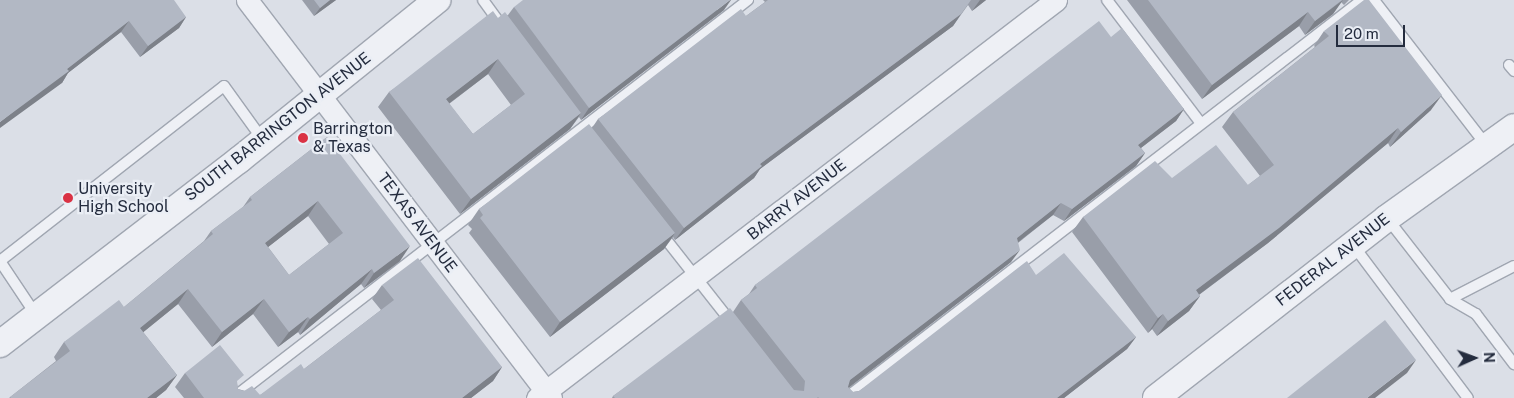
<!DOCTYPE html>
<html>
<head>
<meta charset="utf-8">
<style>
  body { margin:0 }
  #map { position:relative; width:1514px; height:398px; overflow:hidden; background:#dbdfe7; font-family:"Public Sans",sans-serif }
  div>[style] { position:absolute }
  .roads { filter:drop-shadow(1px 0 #a0a6b1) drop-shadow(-1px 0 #a0a6b1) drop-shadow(0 1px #a0a6b1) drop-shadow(0 -1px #a0a6b1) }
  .service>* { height:10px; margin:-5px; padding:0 5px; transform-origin:5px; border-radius:5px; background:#eef0f5 }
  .minor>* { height:21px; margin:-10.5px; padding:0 10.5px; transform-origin:10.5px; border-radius:10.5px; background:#eef0f5 }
  .tertiary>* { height:26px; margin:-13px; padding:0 13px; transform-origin:13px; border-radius:13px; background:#eef0f5 }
  .wall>* { inset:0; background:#999ea9 }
  .shaded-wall>* { inset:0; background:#7d8189 }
  .building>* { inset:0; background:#b2b8c4 }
  .dots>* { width:14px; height:14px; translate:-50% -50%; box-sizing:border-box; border:2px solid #eaeef5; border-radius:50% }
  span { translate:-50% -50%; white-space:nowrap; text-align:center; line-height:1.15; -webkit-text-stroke:4.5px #eaeef5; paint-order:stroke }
  .street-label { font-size:16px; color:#242c3e }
  .poi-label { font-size:16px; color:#242c3e }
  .left { translate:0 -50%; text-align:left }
  .north { position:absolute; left:1449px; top:333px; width:50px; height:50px; -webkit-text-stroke:4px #eaeef5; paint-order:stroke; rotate:88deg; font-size:14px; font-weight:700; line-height:20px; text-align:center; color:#242c3e }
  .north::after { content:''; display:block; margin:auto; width:18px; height:22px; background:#242c3e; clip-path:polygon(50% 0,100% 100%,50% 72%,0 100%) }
  .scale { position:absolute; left:1336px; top:25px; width:69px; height:22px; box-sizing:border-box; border:2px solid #242c3e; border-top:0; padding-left:6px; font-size:15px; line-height:18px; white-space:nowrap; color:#242c3e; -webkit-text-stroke:4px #eaeef5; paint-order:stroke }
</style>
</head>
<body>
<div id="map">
  <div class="roads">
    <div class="service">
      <i style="left:483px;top:0;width:29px;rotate:54deg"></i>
      <i style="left:1107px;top:0;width:153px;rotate:52.7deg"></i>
      <i style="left:1374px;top:0;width:185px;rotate:52.3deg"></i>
      <i style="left:1509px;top:65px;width:8px;rotate:50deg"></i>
      <i style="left:1387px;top:218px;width:103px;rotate:52.1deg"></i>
      <i style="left:1450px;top:299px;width:30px;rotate:30deg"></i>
      <i style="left:1476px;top:314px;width:63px;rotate:52.8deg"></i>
      <i style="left:661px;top:233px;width:113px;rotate:51.8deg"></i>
      <i style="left:1353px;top:245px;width:191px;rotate:53.1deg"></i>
      <i style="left:1450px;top:299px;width:72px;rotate:-27.3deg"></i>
      <i style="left:36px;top:315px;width:65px;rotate:-123.7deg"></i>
      <i style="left:0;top:261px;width:284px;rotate:-38deg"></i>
      <i style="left:224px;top:86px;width:67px;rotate:54.2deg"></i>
      <i style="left:233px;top:398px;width:651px;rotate:-37.7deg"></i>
      <i style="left:846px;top:398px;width:652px;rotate:-37.64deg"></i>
    </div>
    <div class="minor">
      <i style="left:247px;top:0;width:501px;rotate:52.63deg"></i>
      <i style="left:537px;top:398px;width:654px;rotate:-37.48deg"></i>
    </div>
    <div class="tertiary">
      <i style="left:0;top:344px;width:302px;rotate:-37.6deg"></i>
      <i style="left:239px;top:160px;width:255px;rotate:-38.9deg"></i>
      <i style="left:1156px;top:398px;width:293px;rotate:-37.9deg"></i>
      <i style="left:1387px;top:218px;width:156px;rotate:-35.6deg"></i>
    </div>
  </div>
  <div class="wall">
    <i style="clip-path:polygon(0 0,186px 17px,179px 28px,140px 57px,121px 32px,68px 73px,62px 83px)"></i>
    <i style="clip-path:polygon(302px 0,336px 0,314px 16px)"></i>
    <i style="clip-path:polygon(763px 0,986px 0,972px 11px,968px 5px,953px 26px,760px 169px,754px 178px,675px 240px,673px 237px,664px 249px,550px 337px,469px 233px,472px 229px,468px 225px,479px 209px,592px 128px,598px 119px,746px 16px,765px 2px)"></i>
    <i style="clip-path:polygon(1127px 0,1349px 0,1344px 5px,1341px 2px,1333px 14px,1305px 35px,1299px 26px,1202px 99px)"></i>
    <i style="clip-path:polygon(evenodd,514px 7px,724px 10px,581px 120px,579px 117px,570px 129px,460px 214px,378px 107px,389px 92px,498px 18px,508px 15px,514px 7px,488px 74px,511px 105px,473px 134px,449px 104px,488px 74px)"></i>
    <i style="clip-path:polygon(1324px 31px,1431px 110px,1390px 147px,1388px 143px,1268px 243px,1199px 295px,1200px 296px,1189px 311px,1157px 336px,1152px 329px,1148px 333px,1072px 232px,1083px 217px,1172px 178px,1248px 185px,1260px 176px,1222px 127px,1233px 112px,1315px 47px,1314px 46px)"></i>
    <i style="clip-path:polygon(1111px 37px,1184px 109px,1176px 121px,1141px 148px,1145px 153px,1136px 166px,1064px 221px,1053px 215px,1018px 243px,1011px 262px,848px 387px,853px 392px,859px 391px,1036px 275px,1136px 337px,1127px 349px,1064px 398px,612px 398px,613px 396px,733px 312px,741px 300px,749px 294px,755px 285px)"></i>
    <i style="clip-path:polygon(evenodd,327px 137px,400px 261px,364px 288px,361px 284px,300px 335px,298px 332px,278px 347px,253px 314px,212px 347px,178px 304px,143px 332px,177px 375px,166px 390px,156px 398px,9px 398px,56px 361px,54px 357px,64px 342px,124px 307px,204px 241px,211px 231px,243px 207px,250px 197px,327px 137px,308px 216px,329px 244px,289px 275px,268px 247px,308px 216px)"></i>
    <i style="clip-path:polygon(382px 285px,502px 367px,493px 381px,471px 398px,184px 398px,175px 387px,185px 373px,237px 384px,238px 389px,260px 395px,304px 369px,381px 310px,372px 299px)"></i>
  </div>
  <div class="shaded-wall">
    <i style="clip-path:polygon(330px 0,336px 0,314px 16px,320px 8px)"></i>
    <i style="clip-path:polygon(730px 0,731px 0,724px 10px,581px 120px,589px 108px)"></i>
    <i style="clip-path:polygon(980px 0,986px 0,972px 11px)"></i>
    <i style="clip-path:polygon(1343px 0,1333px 14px,1305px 35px,1315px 21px)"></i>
    <i style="clip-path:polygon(1308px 12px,1299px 26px,1202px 99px,1212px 85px)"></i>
    <i style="clip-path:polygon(961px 14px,953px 26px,760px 169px,754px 178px,675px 240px,684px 228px,760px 164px)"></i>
    <i style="clip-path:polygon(186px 17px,179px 28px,140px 57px,148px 46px)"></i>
    <i style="clip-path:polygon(129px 21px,121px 32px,68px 73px,62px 83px,0 128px,0 122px,67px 69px)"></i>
    <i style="clip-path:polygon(498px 59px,488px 74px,435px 114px,446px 99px)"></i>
    <i style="clip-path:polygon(1442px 95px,1431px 110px,1390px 147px,1401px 132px)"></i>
    <i style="clip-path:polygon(1184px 109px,1176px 121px,1129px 157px,1138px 145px)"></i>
    <i style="clip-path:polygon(581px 113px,570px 129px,460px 214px,471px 199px)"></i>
    <i style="clip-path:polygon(1398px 128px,1388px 143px,1268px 243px,1185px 305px,1196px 290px)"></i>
    <i style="clip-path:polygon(1145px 153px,1136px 166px,1064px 221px,1072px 209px)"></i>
    <i style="clip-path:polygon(318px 201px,308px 216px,254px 258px,265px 243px)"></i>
    <i style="clip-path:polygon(1061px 203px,1053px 215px,1008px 250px,1017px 238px)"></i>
    <i style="clip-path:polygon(675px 233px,664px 249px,550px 337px,560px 322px)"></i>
    <i style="clip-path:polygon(410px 246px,400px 261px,364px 288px,374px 273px)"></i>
    <i style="clip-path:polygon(1020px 250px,1011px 262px,842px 393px,850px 380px)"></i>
    <i style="clip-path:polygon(372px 269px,361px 284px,300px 335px,310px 319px)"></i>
    <i style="clip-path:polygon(188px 289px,178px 304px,130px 343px,140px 328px)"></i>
    <i style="clip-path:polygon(1200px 296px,1189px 311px,1157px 336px,1168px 321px)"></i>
    <i style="clip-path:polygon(264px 299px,253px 314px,212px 347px,222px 332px)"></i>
    <i style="clip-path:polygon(1163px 314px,1152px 329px,1148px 333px,1158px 318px)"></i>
    <i style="clip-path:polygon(308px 317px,298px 332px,278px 347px,289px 332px)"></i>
    <i style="clip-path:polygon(1136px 337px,1127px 349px,1064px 398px,1057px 398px)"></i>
    <i style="clip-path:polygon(1416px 360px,1407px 373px,1375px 398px,1367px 398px)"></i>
    <i style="clip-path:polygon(502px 367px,493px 381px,471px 398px,462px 398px)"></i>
    <i style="clip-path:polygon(177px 375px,166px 390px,156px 398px,147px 398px)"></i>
  </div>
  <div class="building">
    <i style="clip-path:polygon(0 0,174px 0,186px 17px,148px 46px,129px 21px,67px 69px,69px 71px,0 122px)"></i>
    <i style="clip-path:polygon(314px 0,330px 0,320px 8px)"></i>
    <i style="clip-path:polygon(523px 0,730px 0,589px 108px,514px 7px)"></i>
    <i style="clip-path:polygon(768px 0,971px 0,961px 14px,760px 164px,762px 166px,684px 228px,598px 119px,741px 9px,746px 16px)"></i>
    <i style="clip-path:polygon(1148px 0,1342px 0,1315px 21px,1308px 12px,1212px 85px)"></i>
    <i style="clip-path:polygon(1364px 0,1369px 0,1442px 95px,1401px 132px,1398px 128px,1279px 228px,1196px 290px,1200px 296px,1168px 321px,1163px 314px,1158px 318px,1083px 217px,1155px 161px,1172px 178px,1216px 145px,1248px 185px,1274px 165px,1233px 112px,1329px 36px,1324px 31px)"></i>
    <i style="clip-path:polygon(evenodd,493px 11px,498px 18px,505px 12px,581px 113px,471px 199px,389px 92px,493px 11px,498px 59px,525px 94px,473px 134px,446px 99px,498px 59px)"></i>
    <i style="clip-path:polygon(1099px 21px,1111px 37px,1122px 28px,1184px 109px,1138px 145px,1145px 153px,1072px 209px,1061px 203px,1017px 238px,1020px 250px,850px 380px,848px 387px,853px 392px,859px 391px,1027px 261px,1036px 275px,1064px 253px,1136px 337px,1057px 398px,819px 398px,818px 397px,817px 398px,615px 398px,613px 396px,730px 308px,794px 390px,804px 391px,805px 381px,741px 300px,757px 288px,755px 285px)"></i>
    <i style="clip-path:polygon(589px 124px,675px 233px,560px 322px,480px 218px,483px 215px,479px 209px)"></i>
    <i style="clip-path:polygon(evenodd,327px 137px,410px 246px,374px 273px,372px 269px,310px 319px,308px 317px,289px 332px,264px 299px,222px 332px,188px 289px,140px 328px,177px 375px,147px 398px,11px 398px,10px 397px,70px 351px,64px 342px,119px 300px,124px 307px,213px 234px,211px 231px,252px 200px,250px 197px,327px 137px,318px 201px,343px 233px,289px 275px,265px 243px,318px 201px)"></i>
    <i style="clip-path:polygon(418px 258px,502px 367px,462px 398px,204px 398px,185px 373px,220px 345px,244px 375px,237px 381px,238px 389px,244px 391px,252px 386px,260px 395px,301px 364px,304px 369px,394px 300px,382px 285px)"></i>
    <i style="clip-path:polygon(1385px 320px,1416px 360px,1367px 398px,1287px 398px)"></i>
  </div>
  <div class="dots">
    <i style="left:303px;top:138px;background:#da3244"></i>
    <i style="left:68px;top:198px;background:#da3244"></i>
  </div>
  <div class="street-label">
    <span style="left:278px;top:127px;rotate:-38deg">SOUTH BARRINGTON AVENUE</span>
    <span style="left:797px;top:200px;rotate:-38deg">BARRY AVENUE</span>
    <span style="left:417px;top:223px;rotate:53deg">TEXAS AVENUE</span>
    <span style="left:1333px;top:260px;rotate:-38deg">FEDERAL AVENUE</span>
  </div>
  <div class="poi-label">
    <span class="left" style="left:313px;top:138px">Barrington<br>&amp; Texas</span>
    <span class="left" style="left:78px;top:198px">University<br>High School</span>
  </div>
  <div class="north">N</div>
  <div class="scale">20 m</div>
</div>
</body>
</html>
